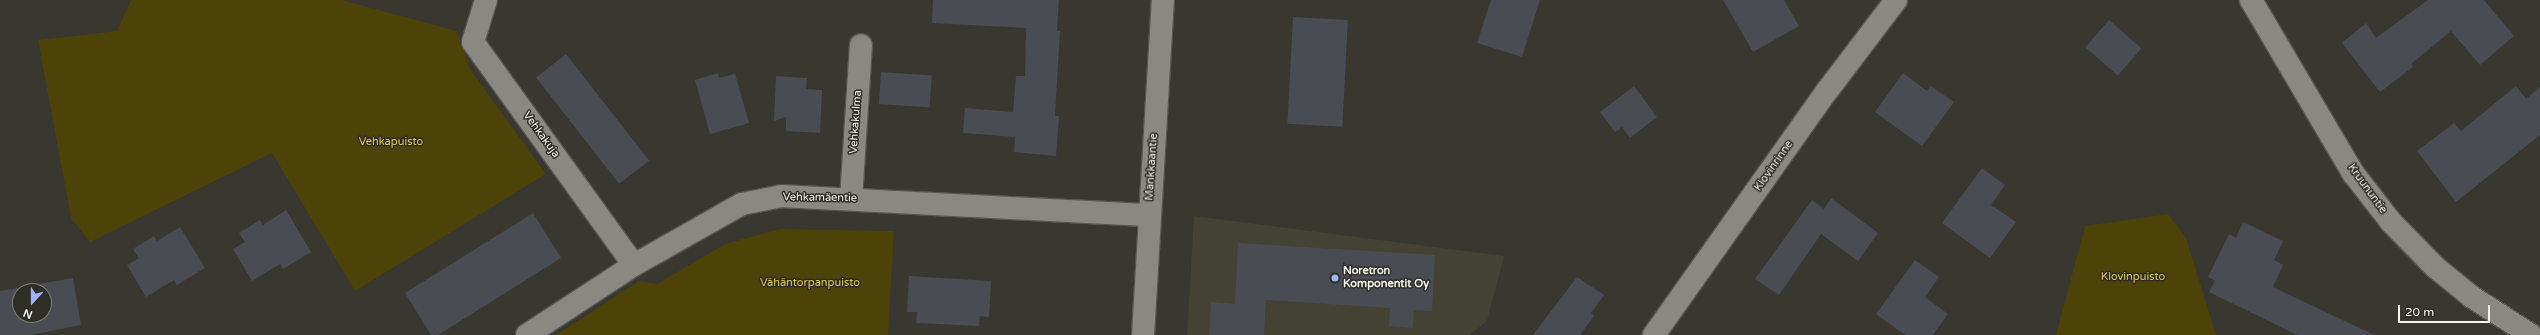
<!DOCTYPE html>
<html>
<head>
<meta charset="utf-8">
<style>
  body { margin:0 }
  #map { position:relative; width:2540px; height:335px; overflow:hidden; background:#383730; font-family:"Varela Round",sans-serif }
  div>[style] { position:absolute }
  .built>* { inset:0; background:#434235 }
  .green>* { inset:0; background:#4b4308 }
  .building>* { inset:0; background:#4a4c53; transform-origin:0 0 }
  .roads { filter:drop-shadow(1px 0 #575650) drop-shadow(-1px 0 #575650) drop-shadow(0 1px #575650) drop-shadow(0 -1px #575650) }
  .minor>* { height:22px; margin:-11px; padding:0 11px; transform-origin:11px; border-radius:11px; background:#8a8981 }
  .tertiary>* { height:22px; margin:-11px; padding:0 11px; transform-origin:11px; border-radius:11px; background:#8a8981 }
  .secondary>* { height:22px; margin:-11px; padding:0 11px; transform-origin:11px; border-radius:11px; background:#8a8981 }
  .dots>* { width:11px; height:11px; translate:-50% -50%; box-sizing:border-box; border:2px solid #2e2d26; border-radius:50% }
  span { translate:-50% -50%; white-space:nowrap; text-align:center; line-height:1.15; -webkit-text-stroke:3px #2e2d26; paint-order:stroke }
  .street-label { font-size:11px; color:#f5f5f1 }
  .park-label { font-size:11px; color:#dcca4d }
  .poi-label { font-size:11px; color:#f5f5f1; font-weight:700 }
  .left { translate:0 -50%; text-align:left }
  .north { position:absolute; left:12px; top:283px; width:40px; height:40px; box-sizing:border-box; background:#2e2d26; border:1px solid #7e7d77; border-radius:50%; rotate:201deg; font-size:11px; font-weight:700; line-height:16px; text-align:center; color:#f5f5f1 }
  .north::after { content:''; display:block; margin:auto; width:14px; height:18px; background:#a0b3fd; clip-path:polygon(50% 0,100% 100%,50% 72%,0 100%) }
  .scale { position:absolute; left:2398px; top:305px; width:92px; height:18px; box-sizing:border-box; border:2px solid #f5f5f1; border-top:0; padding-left:5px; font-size:12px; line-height:14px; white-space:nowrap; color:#f5f5f1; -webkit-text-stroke:3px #2e2d26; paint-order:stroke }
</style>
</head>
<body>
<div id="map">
  <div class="built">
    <i style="clip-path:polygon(1194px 216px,1504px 256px,1487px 321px,1470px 335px,1187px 335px)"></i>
  </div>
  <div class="green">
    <i style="clip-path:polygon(131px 0,342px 0,457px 31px,470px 69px,546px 174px,355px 291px,272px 153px,90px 242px,71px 218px,38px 40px,117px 31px)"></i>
    <i style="clip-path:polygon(2168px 214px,2186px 238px,2216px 335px,2056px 335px,2085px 226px)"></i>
    <i style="clip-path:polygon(780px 229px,894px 231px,888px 335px,556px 335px,639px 281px,657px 284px,725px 244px)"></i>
  </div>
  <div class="building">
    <i style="clip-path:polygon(933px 0,1059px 0,1057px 31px,1060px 31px,1055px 116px,1059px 116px,1056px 156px,1014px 152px,1015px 137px,963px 133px,965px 108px,1013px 112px,1016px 76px,1025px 76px,1026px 28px,932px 23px)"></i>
    <i style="clip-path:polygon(1491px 0,1540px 0,1522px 57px,1477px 43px)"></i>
    <i style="clip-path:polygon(1723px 0,1784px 0,1799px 26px,1753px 52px)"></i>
    <i style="clip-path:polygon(2428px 0,2484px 0,2514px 36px,2480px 65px,2451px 31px,2411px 64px,2413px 67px,2380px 92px,2342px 43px,2366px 23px,2376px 38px)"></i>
    <i style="left:1293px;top:17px;width:55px;height:107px;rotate:3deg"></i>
    <i style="left:2109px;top:20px;width:43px;height:36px;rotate:41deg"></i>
    <i style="left:566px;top:54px;width:135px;height:38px;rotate:52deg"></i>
    <i style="left:881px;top:72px;width:51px;height:32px;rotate:4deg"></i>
    <i style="clip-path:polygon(718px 73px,719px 78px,735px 74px,749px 123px,710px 134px,695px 80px)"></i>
    <i style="clip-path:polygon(1903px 73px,1927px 91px,1931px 86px,1954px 102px,1922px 146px,1875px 112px)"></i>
    <i style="clip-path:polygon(776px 76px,807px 78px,806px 89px,822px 90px,820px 133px,786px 131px,786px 117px,774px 121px)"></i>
    <i style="clip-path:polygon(1634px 86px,1657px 117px,1630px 138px,1622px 127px,1615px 132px,1600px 112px)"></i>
    <i style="clip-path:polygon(2516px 86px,2526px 99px,2540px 87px,2540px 135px,2456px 202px,2417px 151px,2454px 123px,2461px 131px)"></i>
    <i style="clip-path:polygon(1982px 168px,2005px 185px,1991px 205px,2016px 222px,1990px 258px,1942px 223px)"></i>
    <i style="clip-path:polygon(1831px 198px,1878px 233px,1858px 261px,1821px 234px,1779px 295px,1755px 279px,1812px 200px,1824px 209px)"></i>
    <i style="clip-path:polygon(286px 210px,311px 252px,283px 269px,280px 264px,252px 281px,233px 249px,245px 242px,239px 233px,260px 220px,263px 225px)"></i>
    <i style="clip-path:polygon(533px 213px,561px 258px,438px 335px,431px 335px,405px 293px)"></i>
    <i style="clip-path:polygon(2243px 222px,2283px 241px,2274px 260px,2283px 265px,2273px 287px,2374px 335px,2297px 335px,2209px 292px,2215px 281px,2208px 277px,2229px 234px,2236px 238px)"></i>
    <i style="clip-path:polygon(180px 227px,205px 268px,177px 285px,174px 280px,146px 297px,127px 265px,139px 258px,133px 249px,154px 236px,157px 241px)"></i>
    <i style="clip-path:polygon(1238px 243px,1435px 255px,1432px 311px,1414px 310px,1413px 328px,1389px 326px,1390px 308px,1266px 300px,1264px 335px,1209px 335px,1211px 302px,1235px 304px)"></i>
    <i style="clip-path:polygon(1915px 260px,1939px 277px,1925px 297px,1948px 314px,1933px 335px,1905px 335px,1876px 314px)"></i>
    <i style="clip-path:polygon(909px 276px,991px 281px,989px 317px,980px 316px,979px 326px,916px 323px,917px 312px,907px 312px)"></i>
    <i style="clip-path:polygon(1577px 277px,1604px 295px,1591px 313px,1594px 316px,1580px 335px,1533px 335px)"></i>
    <i style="clip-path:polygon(evenodd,73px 278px,81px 325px,31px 335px,0 335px,0 291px,73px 278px,20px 291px,44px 291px,44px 315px,20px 315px,20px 291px)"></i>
  </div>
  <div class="roads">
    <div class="minor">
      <i style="left:486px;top:0;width:44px;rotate:107.2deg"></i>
      <i style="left:473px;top:42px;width:275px;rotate:54.2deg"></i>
      <i style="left:851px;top:199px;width:154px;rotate:-86.3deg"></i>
      <i style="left:527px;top:335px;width:128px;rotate:-33.2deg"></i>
      <i style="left:634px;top:265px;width:124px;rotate:-29.5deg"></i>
      <i style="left:742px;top:204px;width:41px;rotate:-11.3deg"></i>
      <i style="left:782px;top:196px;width:367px;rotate:3deg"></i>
      <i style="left:1654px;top:335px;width:299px;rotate:-54.7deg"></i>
      <i style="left:1827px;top:91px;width:114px;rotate:-52.8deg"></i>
    </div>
    <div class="tertiary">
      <i style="left:2251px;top:0;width:201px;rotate:59.5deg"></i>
      <i style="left:2353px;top:173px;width:62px;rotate:52.2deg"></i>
      <i style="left:2391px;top:222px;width:63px;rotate:45.6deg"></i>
      <i style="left:2435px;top:267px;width:48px;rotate:39deg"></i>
      <i style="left:2472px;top:297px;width:70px;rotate:32.8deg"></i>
    </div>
    <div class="secondary">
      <i style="left:1143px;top:335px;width:336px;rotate:-86.6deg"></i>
    </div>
  </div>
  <div class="dots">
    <i style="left:1335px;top:278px;background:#a0b3fd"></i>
  </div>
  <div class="street-label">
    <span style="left:856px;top:122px;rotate:-86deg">Vehkakulma</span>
    <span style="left:541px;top:135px;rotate:54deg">Vehkakuja</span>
    <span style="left:1774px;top:166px;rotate:-55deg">Klovinrinne</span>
    <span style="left:1152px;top:167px;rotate:-86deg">Mankkaantie</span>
    <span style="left:2367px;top:189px;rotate:54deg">Kruununtie</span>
    <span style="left:820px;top:198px;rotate:1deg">Vehkamäentie</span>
  </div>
  <div class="park-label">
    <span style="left:391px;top:142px">Vehkapuisto</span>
    <span style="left:2133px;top:277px">Klovinpuisto</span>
    <span style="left:810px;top:283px">Vähäntorpanpuisto</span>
  </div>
  <div class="poi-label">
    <span class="left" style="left:1343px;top:278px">Noretron<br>Komponentit Oy</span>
  </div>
  <div class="north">N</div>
  <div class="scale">20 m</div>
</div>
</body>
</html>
